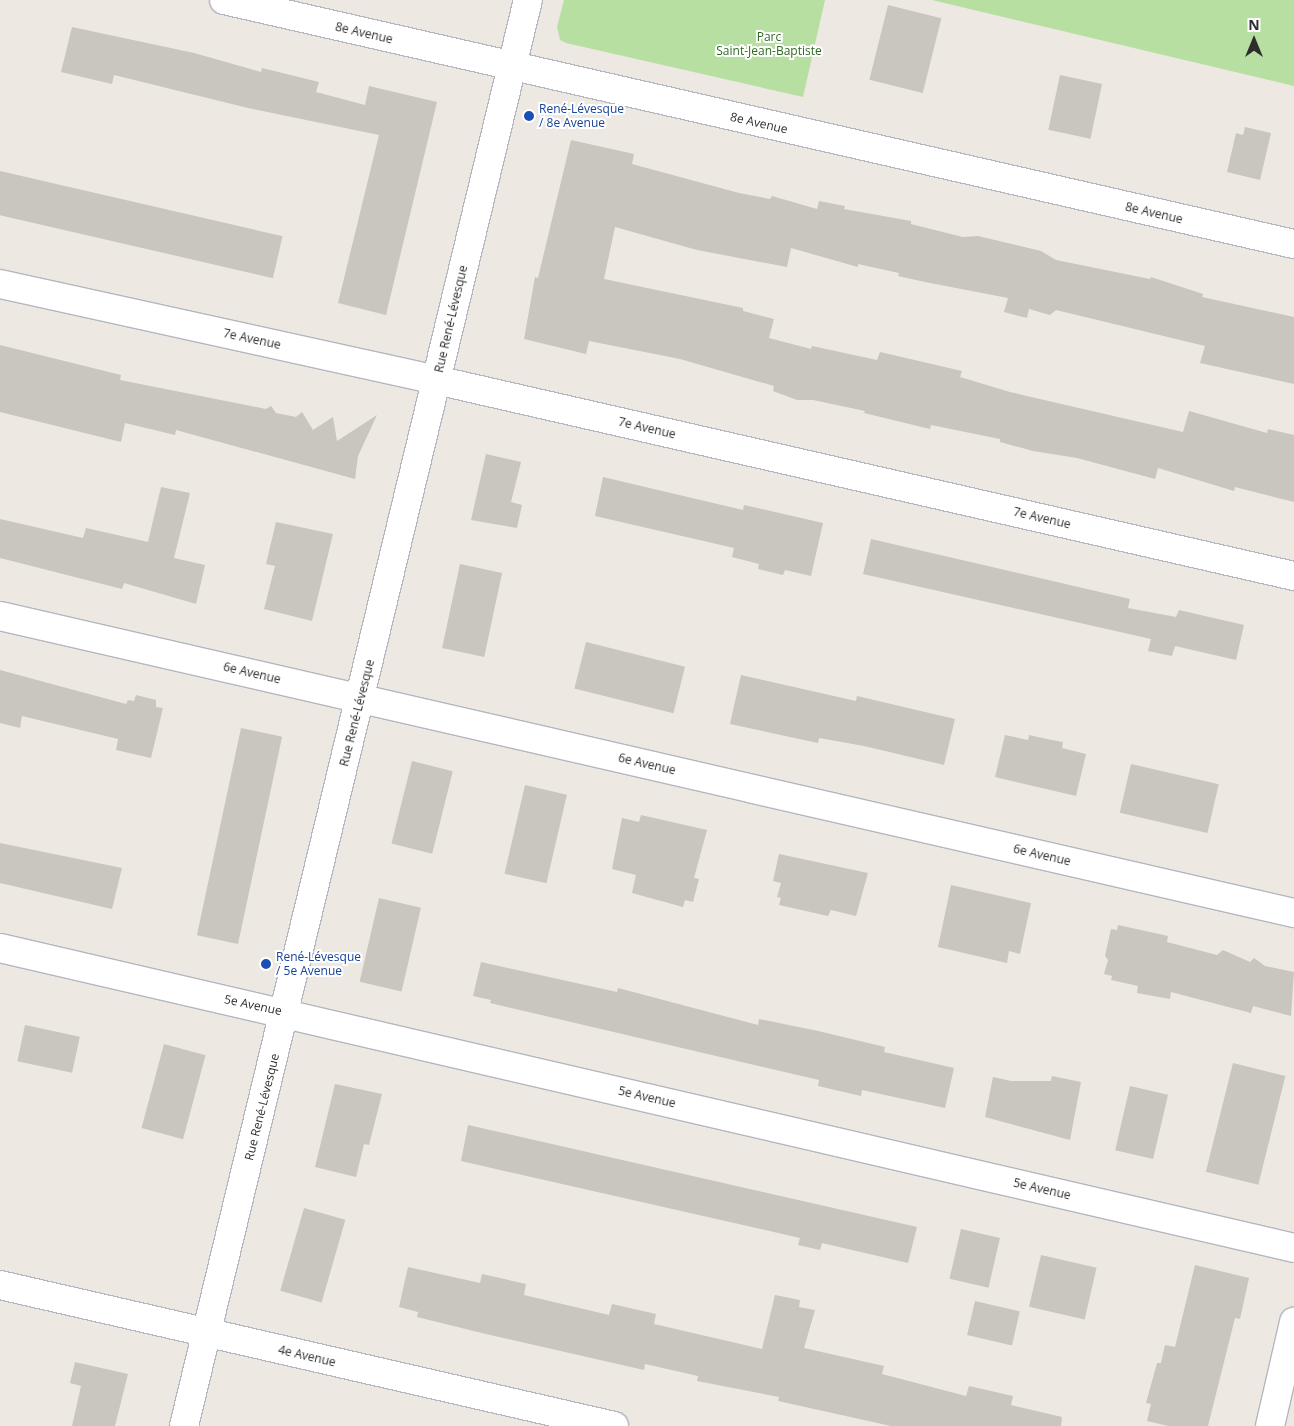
<!DOCTYPE html>
<html>
<head>
<meta charset="utf-8">
<style>
  body { margin:0 }
  #map { position:relative; width:1294px; height:1426px; overflow:hidden; background:#ede8e1; font-family:"Open Sans",sans-serif }
  div>[style] { position:absolute }
  .green>* { inset:0; background:#b8dfa2 }
  .building>* { inset:0; background:#c9c6bf; transform-origin:0 0 }
  .roads { filter:drop-shadow(1px 0 #b4b7bf) drop-shadow(-1px 0 #b4b7bf) drop-shadow(0 1px #b4b7bf) drop-shadow(0 -1px #b4b7bf) }
  .street>* { height:28px; margin:-14px; padding:0 14px; transform-origin:14px; border-radius:14px; background:#fff }
  .dots>* { width:14px; height:14px; translate:-50% -50%; box-sizing:border-box; border:2px solid #fff; border-radius:50% }
  span { translate:-50% -50%; white-space:nowrap; text-align:center; line-height:1.15; -webkit-text-stroke:4px #fff; paint-order:stroke }
  .street-label { font-size:12px; color:#2d2d2d }
  .park-label { font-size:12px; color:#306721 }
  .transit-label { font-size:12px; color:#164399 }
  .left { translate:0 -50%; text-align:left }
  .north { position:absolute; left:1229px; top:15px; width:50px; height:50px; -webkit-text-stroke:4px #fff; paint-order:stroke; rotate:0deg; font-size:14px; font-weight:700; line-height:20px; text-align:center; color:#2d2d2d }
  .north::after { content:''; display:block; margin:auto; width:18px; height:22px; background:#2d2d2d; clip-path:polygon(50% 0,100% 100%,50% 72%,0 100%) }
</style>
</head>
<body>
<div id="map">
  <div class="green">
    <i style="clip-path:polygon(564px 0,825px 0,803px 97px,566px 43px,560px 40px,557px 27px)"></i>
    <i style="clip-path:polygon(932px 0,1294px 0,1294px 86px)"></i>
  </div>
  <div class="building">
    <i style="left:888px;top:5px;width:55px;height:77px;rotate:14deg"></i>
    <i style="clip-path:polygon(72px 27px,194px 53px,261px 72px,262px 68px,319px 82px,316px 92px,365px 105px,369px 86px,437px 102px,386px 315px,338px 303px,379px 135px,248px 108px,114px 75px,112px 84px,61px 72px)"></i>
    <i style="left:1060px;top:75px;width:43px;height:56px;rotate:12deg"></i>
    <i style="clip-path:polygon(1245px 127px,1271px 133px,1260px 180px,1227px 172px,1236px 133px,1243px 135px)"></i>
    <i style="clip-path:polygon(571px 140px,634px 154px,632px 164px,739px 193px,770px 199px,772px 196px,817px 209px,819px 201px,845px 206px,844px 209px,911px 221px,911px 224px,963px 237px,978px 236px,1041px 251px,1056px 260px,1150px 279px,1151px 277px,1203px 294px,1202px 297px,1294px 317px,1294px 384px,1200px 363px,1205px 346px,1056px 310px,1050px 315px,1029px 309px,1027px 318px,1004px 312px,1008px 298px,925px 282px,898px 276px,899px 273px,858px 264px,858px 267px,791px 248px,787px 267px,697px 250px,615px 227px,604px 279px,743px 308px,743px 311px,774px 319px,769px 338px,811px 349px,812px 346px,877px 360px,880px 352px,962px 371px,960px 377px,1010px 392px,1183px 432px,1189px 411px,1267px 433px,1268px 429px,1294px 435px,1294px 502px,1235px 487px,1234px 491px,1158px 468px,1155px 479px,1077px 458px,1033px 451px,1000px 442px,1000px 439px,931px 425px,930px 429px,864px 413px,865px 411px,813px 400px,797px 400px,773px 391px,774px 386px,680px 359px,589px 341px,586px 354px,524px 339px,535px 277px,538px 278px)"></i>
    <i style="left:0;top:171px;width:290px;height:43px;rotate:13deg"></i>
    <i style="clip-path:polygon(0 345px,121px 375px,120px 380px,266px 409px,271px 406px,276px 413px,296px 417px,302px 412px,313px 430px,333px 417px,337px 441px,377px 415px,358px 456px,355px 479px,176px 430px,175px 435px,125px 423px,121px 442px,0 412px)"></i>
    <i style="clip-path:polygon(486px 454px,521px 462px,511px 502px,522px 505px,517px 528px,471px 520px)"></i>
    <i style="clip-path:polygon(603px 477px,743px 510px,744px 505px,823px 523px,811px 576px,785px 570px,783px 575px,758px 569px,759px 564px,732px 557px,734px 548px,595px 516px)"></i>
    <i style="clip-path:polygon(161px 487px,190px 493px,174px 558px,205px 565px,196px 604px,124px 583px,122px 589px,0 558px,0 519px,83px 538px,86px 528px,148px 542px)"></i>
    <i style="clip-path:polygon(276px 522px,333px 534px,312px 621px,264px 609px,275px 566px,266px 564px)"></i>
    <i style="clip-path:polygon(871px 539px,1130px 599px,1128px 608px,1176px 617px,1179px 610px,1244px 625px,1236px 660px,1175px 646px,1172px 656px,1148px 651px,1151px 639px,863px 574px)"></i>
    <i style="left:460px;top:564px;width:43px;height:86px;rotate:12deg"></i>
    <i style="left:586px;top:642px;width:102px;height:48px;rotate:14deg"></i>
    <i style="clip-path:polygon(0 670px,126px 704px,128px 700px,134px 701px,136px 695px,156px 700px,156px 707px,163px 708px,151px 758px,116px 750px,118px 739px,22px 716px,20px 728px,0 723px)"></i>
    <i style="clip-path:polygon(741px 675px,856px 701px,857px 696px,955px 719px,944px 765px,864px 746px,819px 738px,818px 743px,730px 724px)"></i>
    <i style="left:241px;top:728px;width:42px;height:212px;rotate:12deg"></i>
    <i style="clip-path:polygon(1005px 735px,1028px 740px,1029px 735px,1047px 739px,1063px 742px,1062px 748px,1086px 754px,1076px 796px,995px 777px)"></i>
    <i style="left:412px;top:761px;width:42px;height:85px;rotate:14deg"></i>
    <i style="left:1131px;top:764px;width:90px;height:50px;rotate:13deg"></i>
    <i style="left:525px;top:785px;width:43px;height:91px;rotate:13deg"></i>
    <i style="clip-path:polygon(641px 815px,707px 830px,694px 878px,699px 879px,693px 902px,685px 900px,683px 907px,632px 893px,636px 875px,612px 869px,622px 818px,639px 822px)"></i>
    <i style="clip-path:polygon(0 843px,122px 868px,112px 909px,0 883px)"></i>
    <i style="clip-path:polygon(779px 854px,868px 873px,856px 916px,831px 910px,828px 916px,779px 905px,781px 898px,777px 897px,781px 883px,773px 881px)"></i>
    <i style="clip-path:polygon(951px 885px,1031px 903px,1020px 954px,1009px 951px,1007px 963px,938px 947px)"></i>
    <i style="left:379px;top:898px;width:43px;height:86px;rotate:13deg"></i>
    <i style="clip-path:polygon(1118px 925px,1168px 936px,1167px 942px,1217px 955px,1223px 950px,1250px 962px,1254px 958px,1265px 966px,1294px 972px,1291px 1016px,1253px 1006px,1251px 1013px,1171px 992px,1170px 999px,1137px 993px,1138px 986px,1111px 980px,1112px 976px,1104px 974px,1108px 960px,1105px 956px,1111px 929px,1117px 930px)"></i>
    <i style="clip-path:polygon(481px 962px,617px 992px,618px 988px,758px 1025px,759px 1019px,818px 1031px,885px 1047px,884px 1052px,954px 1068px,945px 1108px,862px 1090px,861px 1096px,818px 1086px,819px 1080px,490px 1003px,491px 1000px,473px 996px)"></i>
    <i style="left:25px;top:1025px;width:56px;height:37px;rotate:12deg"></i>
    <i style="left:164px;top:1044px;width:43px;height:87px;rotate:15deg"></i>
    <i style="left:1233px;top:1063px;width:54px;height:112px;rotate:14deg"></i>
    <i style="clip-path:polygon(1052px 1076px,1081px 1082px,1070px 1140px,985px 1117px,993px 1077px,1011px 1081px,1051px 1081px)"></i>
    <i style="clip-path:polygon(335px 1084px,382px 1094px,369px 1145px,364px 1144px,356px 1177px,315px 1167px)"></i>
    <i style="left:1130px;top:1086px;width:39px;height:66px;rotate:13deg"></i>
    <i style="clip-path:polygon(468px 1125px,917px 1227px,908px 1263px,822px 1243px,820px 1250px,798px 1245px,800px 1238px,461px 1161px)"></i>
    <i style="left:304px;top:1208px;width:43px;height:86px;rotate:16deg"></i>
    <i style="left:961px;top:1229px;width:40px;height:51px;rotate:13deg"></i>
    <i style="left:1041px;top:1255px;width:57px;height:53px;rotate:13deg"></i>
    <i style="clip-path:polygon(1195px 1265px,1249px 1278px,1240px 1319px,1235px 1318px,1208px 1426px,1168px 1426px,1147px 1421px,1151px 1404px,1146px 1403px,1157px 1363px,1161px 1363px,1165px 1345px,1175px 1347px)"></i>
    <i style="clip-path:polygon(408px 1267px,480px 1283px,482px 1274px,526px 1284px,524px 1295px,609px 1315px,612px 1304px,656px 1314px,654px 1324px,762px 1349px,775px 1295px,800px 1300px,799px 1307px,815px 1310px,804px 1348px,884px 1366px,882px 1374px,966px 1396px,969px 1386px,1013px 1396px,1011px 1405px,1062px 1417px,1061px 1426px,891px 1426px,778px 1401px,779px 1397px,697px 1381px,698px 1376px,645px 1364px,644px 1370px,486px 1334px,417px 1317px,418px 1312px,399px 1307px)"></i>
    <i style="left:975px;top:1301px;width:46px;height:35px;rotate:13deg"></i>
    <i style="clip-path:polygon(75px 1362px,128px 1374px,115px 1426px,72px 1426px,81px 1386px,70px 1383px)"></i>
  </div>
  <div class="roads">
    <div class="street">
      <i style="left:224px;top:0;width:1097px;rotate:12.85deg"></i>
      <i style="left:0;top:284px;width:446px;rotate:12.4deg"></i>
      <i style="left:436px;top:380px;width:880px;rotate:12.87deg"></i>
      <i style="left:0;top:616px;width:1328px;rotate:12.93deg"></i>
      <i style="left:0;top:948px;width:1328px;rotate:13.05deg"></i>
      <i style="left:0;top:1285px;width:630px;rotate:12.93deg"></i>
      <i style="left:184px;top:1426px;width:1467px;rotate:-76.44deg"></i>
      <i style="left:1270px;top:1426px;width:107px;rotate:-77deg"></i>
    </div>
  </div>
  <div class="dots">
    <i style="left:529px;top:116px;background:#1a4fb4"></i>
    <i style="left:266px;top:964px;background:#1a4fb4"></i>
  </div>
  <div class="street-label">
    <span style="left:364px;top:33px;rotate:13deg">8e Avenue</span>
    <span style="left:759px;top:123px;rotate:13deg">8e Avenue</span>
    <span style="left:1154px;top:213px;rotate:13deg">8e Avenue</span>
    <span style="left:451px;top:319px;rotate:-77deg">Rue René-Lévesque</span>
    <span style="left:252px;top:339px;rotate:12deg">7e Avenue</span>
    <span style="left:647px;top:428px;rotate:13deg">7e Avenue</span>
    <span style="left:1042px;top:518px;rotate:13deg">7e Avenue</span>
    <span style="left:252px;top:673px;rotate:13deg">6e Avenue</span>
    <span style="left:357px;top:713px;rotate:-76deg">Rue René-Lévesque</span>
    <span style="left:647px;top:764px;rotate:13deg">6e Avenue</span>
    <span style="left:1042px;top:855px;rotate:13deg">6e Avenue</span>
    <span style="left:253px;top:1005px;rotate:12deg">5e Avenue</span>
    <span style="left:647px;top:1097px;rotate:13deg">5e Avenue</span>
    <span style="left:262px;top:1107px;rotate:-76deg">Rue René-Lévesque</span>
    <span style="left:1042px;top:1189px;rotate:13deg">5e Avenue</span>
    <span style="left:307px;top:1356px;rotate:13deg">4e Avenue</span>
  </div>
  <div class="park-label">
    <span style="left:769px;top:44px">Parc<br>Saint-Jean-Baptiste</span>
  </div>
  <div class="transit-label">
    <span class="left" style="left:539px;top:116px">René-Lévesque<br>/ 8e Avenue</span>
    <span class="left" style="left:276px;top:964px">René-Lévesque<br>/ 5e Avenue</span>
  </div>
  <div class="north">N</div>
</div>
</body>
</html>
